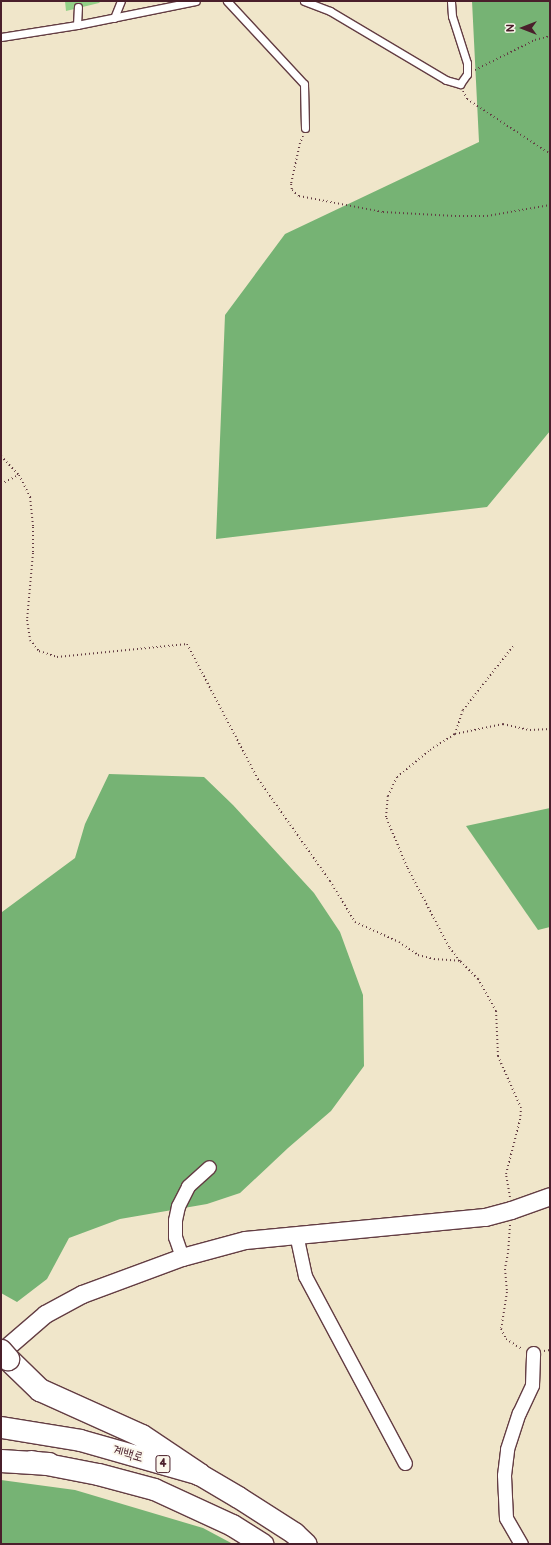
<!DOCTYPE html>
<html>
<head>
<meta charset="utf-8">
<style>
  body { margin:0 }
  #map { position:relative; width:551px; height:1545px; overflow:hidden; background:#f0e6ca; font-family:"Balsamiq Sans","Poor Story",sans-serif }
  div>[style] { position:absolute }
  .green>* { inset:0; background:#93d187 }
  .forest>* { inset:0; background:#76b374 }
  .path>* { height:2px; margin-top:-1px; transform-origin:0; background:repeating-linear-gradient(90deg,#633d43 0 1px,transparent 0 4px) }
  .roads { filter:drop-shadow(1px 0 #633d43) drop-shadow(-1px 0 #633d43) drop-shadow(0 1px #633d43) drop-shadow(0 -1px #633d43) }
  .service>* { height:7px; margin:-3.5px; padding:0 3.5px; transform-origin:3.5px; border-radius:3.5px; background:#fff }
  .minor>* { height:13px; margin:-6.5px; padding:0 6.5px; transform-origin:6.5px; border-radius:6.5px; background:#fff }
  .tertiary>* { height:17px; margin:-8.5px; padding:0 8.5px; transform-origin:8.5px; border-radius:8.5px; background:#fff }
  .primary>* { height:21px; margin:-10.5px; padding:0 10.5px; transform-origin:10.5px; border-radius:10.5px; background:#fff }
  .motorway>* { height:22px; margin:-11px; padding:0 11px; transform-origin:11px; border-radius:11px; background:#fff }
  .bridges { filter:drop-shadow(1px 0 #633d43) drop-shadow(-1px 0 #633d43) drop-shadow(0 1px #633d43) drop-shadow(0 -1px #633d43) }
  .motorway-bridge>* { height:22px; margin:-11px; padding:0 11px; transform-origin:11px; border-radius:11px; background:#fff }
  span { translate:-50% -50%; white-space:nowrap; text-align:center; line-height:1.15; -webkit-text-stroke:3.5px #fbf7ec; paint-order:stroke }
  .shield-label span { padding:1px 3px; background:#fbf7ec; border:1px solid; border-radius:3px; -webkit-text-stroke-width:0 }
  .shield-label { font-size:12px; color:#4a1f2b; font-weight:700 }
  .street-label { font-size:13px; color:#4a1f2b }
  .frame { position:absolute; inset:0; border:2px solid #4a1f2b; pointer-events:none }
  .north { position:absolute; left:503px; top:8px; width:40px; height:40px; -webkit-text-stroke:3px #fbf7ec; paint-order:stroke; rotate:270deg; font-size:11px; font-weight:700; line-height:16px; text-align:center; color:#4a1f2b }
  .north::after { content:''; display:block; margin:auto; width:14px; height:18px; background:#4a1f2b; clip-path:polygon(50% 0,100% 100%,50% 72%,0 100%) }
</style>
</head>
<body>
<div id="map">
  <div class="green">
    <i style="clip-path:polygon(65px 1px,101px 1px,99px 3px,66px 11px)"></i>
  </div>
  <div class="forest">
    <i style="clip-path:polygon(472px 1px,550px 1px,550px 431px,487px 507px,216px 539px,225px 315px,285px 234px,479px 142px)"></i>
    <i style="clip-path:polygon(109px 774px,204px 777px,233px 805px,314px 893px,340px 932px,363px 995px,364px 1066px,331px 1111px,288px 1148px,240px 1193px,207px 1204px,120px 1219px,69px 1238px,47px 1279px,17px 1302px,1px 1293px,1px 915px,2px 912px,75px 858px,85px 824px)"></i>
    <i style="clip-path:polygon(550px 808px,550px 927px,538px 930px,466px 826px)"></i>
    <i style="clip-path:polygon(1px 1480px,75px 1490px,203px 1528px,233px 1544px,1px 1544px)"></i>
  </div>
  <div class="path">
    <i style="left:475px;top:70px;width:67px;rotate:-26.6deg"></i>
    <i style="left:535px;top:40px;width:16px;rotate:-15deg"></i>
    <i style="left:463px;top:91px;width:9px;rotate:63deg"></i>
    <i style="left:467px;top:99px;width:100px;rotate:33.5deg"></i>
    <i style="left:303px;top:136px;width:8px;rotate:113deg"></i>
    <i style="left:300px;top:143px;width:42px;rotate:102.4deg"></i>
    <i style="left:291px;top:184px;width:6px;rotate:81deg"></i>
    <i style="left:292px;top:190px;width:9px;rotate:41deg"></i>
    <i style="left:299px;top:196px;width:86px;rotate:10.8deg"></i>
    <i style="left:383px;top:212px;width:72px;rotate:3.2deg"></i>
    <i style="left:455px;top:216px;width:32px"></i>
    <i style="left:487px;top:216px;width:64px;rotate:-9.9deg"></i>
    <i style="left:1px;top:456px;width:26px;rotate:47deg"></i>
    <i style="left:19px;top:475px;width:25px;rotate:63deg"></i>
    <i style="left:30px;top:497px;width:30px;rotate:84deg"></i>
    <i style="left:33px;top:527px;width:26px;rotate:90deg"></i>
    <i style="left:33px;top:553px;width:67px;rotate:95.1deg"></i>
    <i style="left:27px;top:620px;width:20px;rotate:81deg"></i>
    <i style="left:30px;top:640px;width:14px;rotate:51deg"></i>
    <i style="left:39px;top:651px;width:19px;rotate:18deg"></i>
    <i style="left:57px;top:657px;width:131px;rotate:-5.7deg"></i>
    <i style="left:187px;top:644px;width:153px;rotate:62.3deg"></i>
    <i style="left:258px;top:779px;width:125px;rotate:54.8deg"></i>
    <i style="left:330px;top:881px;width:48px;rotate:58.6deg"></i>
    <i style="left:355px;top:922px;width:48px;rotate:24.4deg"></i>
    <i style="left:399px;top:942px;width:23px;rotate:34deg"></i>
    <i style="left:418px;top:955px;width:16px;rotate:14deg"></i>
    <i style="left:434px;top:959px;width:26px;rotate:4deg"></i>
    <i style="left:1px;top:484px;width:20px;rotate:-27deg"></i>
    <i style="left:455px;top:734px;width:25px;rotate:-72deg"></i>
    <i style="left:463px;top:710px;width:83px;rotate:-51.9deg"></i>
    <i style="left:510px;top:1197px;width:23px;rotate:-100deg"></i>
    <i style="left:506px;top:1174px;width:56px;rotate:-75.5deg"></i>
    <i style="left:520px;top:1120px;width:12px;rotate:-85deg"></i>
    <i style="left:521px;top:1108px;width:57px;rotate:-113.9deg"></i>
    <i style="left:498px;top:1056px;width:45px;rotate:-92.5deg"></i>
    <i style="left:496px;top:1011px;width:37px;rotate:-119deg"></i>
    <i style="left:478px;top:979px;width:25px;rotate:-135deg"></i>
    <i style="left:460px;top:961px;width:18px;rotate:-128deg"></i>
    <i style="left:449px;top:947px;width:90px;rotate:-117.7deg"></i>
    <i style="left:407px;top:867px;width:54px;rotate:-112.8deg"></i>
    <i style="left:386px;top:817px;width:21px;rotate:-85deg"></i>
    <i style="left:388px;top:796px;width:21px;rotate:-65deg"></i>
    <i style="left:397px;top:777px;width:43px;rotate:-39.3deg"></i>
    <i style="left:430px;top:750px;width:30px;rotate:-33deg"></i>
    <i style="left:455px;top:734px;width:49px;rotate:-11.8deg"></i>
    <i style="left:503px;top:724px;width:28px;rotate:13deg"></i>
    <i style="left:530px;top:730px;width:20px;rotate:-3deg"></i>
    <i style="left:510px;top:1225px;width:28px;rotate:94deg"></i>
    <i style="left:508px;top:1253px;width:16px;rotate:101deg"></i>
    <i style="left:505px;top:1269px;width:23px;rotate:85deg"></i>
    <i style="left:507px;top:1292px;width:37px;rotate:99deg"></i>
    <i style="left:501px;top:1329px;width:11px;rotate:63deg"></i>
    <i style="left:506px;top:1339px;width:19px;rotate:32deg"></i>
    <i style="left:544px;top:1351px;width:6px;rotate:-9deg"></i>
  </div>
  <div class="roads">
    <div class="service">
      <i style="left:227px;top:1px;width:113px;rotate:47.1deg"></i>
      <i style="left:304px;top:84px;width:44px;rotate:88.7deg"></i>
      <i style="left:304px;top:1px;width:28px;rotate:21deg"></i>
      <i style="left:330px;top:11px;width:135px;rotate:30.7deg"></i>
      <i style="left:446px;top:80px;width:15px;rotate:16deg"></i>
      <i style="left:460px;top:84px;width:12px;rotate:-55deg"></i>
      <i style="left:467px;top:74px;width:11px;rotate:-90deg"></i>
      <i style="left:467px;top:63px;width:49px;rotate:-107.7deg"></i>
      <i style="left:452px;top:16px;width:15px;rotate:-94deg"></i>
      <i style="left:114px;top:18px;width:18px;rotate:-68deg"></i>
      <i style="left:77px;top:25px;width:18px;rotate:-87deg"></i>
      <i style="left:1px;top:37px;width:77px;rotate:-9deg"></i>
      <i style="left:77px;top:25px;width:121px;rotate:-11.4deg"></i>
    </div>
    <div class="minor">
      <i style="left:296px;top:1234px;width:43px;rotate:77.9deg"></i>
      <i style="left:305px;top:1276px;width:212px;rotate:61.9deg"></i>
      <i style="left:182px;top:1257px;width:21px;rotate:-109deg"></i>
      <i style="left:175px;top:1237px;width:17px;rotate:-90deg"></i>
      <i style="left:175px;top:1220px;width:14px;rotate:-78deg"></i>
      <i style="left:178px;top:1206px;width:22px;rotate:-63deg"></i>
      <i style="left:188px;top:1186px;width:28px;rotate:-42deg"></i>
      <i style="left:521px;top:1544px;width:30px;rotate:-120deg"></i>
      <i style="left:506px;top:1518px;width:43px;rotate:-92.7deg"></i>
      <i style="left:504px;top:1475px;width:26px;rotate:-83deg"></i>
      <i style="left:507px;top:1449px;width:38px;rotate:-72deg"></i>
      <i style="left:519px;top:1413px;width:31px;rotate:-65deg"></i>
      <i style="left:532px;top:1385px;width:32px;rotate:-88deg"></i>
    </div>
    <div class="tertiary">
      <i style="left:1px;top:1352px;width:58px;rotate:-40.8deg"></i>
      <i style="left:45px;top:1314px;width:42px;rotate:-28.4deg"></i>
      <i style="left:82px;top:1294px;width:107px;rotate:-20.3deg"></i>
      <i style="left:182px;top:1257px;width:65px;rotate:-15.1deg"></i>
      <i style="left:245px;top:1240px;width:241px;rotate:-5.5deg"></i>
      <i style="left:485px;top:1217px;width:27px;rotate:-15deg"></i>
      <i style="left:511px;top:1210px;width:41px;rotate:-19.7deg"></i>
    </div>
    <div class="primary">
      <i style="left:1px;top:1427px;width:80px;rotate:9.3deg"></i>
      <i style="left:80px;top:1440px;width:124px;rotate:15.9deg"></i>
      <i style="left:199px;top:1474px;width:45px;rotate:30.5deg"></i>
      <i style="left:238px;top:1497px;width:67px;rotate:32.7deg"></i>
      <i style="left:294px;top:1533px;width:16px;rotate:43deg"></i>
      <i style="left:31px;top:1461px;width:68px;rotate:11deg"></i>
      <i style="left:98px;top:1474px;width:58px;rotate:15deg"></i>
      <i style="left:154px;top:1489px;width:86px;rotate:24.8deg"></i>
      <i style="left:232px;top:1525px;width:36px;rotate:32deg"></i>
    </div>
    <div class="motorway">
      <i style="left:8px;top:1359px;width:45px;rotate:44.1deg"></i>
      <i style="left:40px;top:1390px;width:112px;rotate:24.3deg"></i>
      <i style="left:142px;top:1436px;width:69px;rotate:33.7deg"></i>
      <i style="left:1px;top:1461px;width:48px;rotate:3.6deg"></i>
    </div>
  </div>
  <div class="bridges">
    <div class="motorway-bridge">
      <i style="left:1px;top:1351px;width:11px;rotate:49deg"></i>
    </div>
  </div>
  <div class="shield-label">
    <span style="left:163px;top:1464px">4</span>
  </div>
  <div class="street-label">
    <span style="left:128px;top:1454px;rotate:16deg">계백로</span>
  </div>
  <div class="frame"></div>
  <div class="north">N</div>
</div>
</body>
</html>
